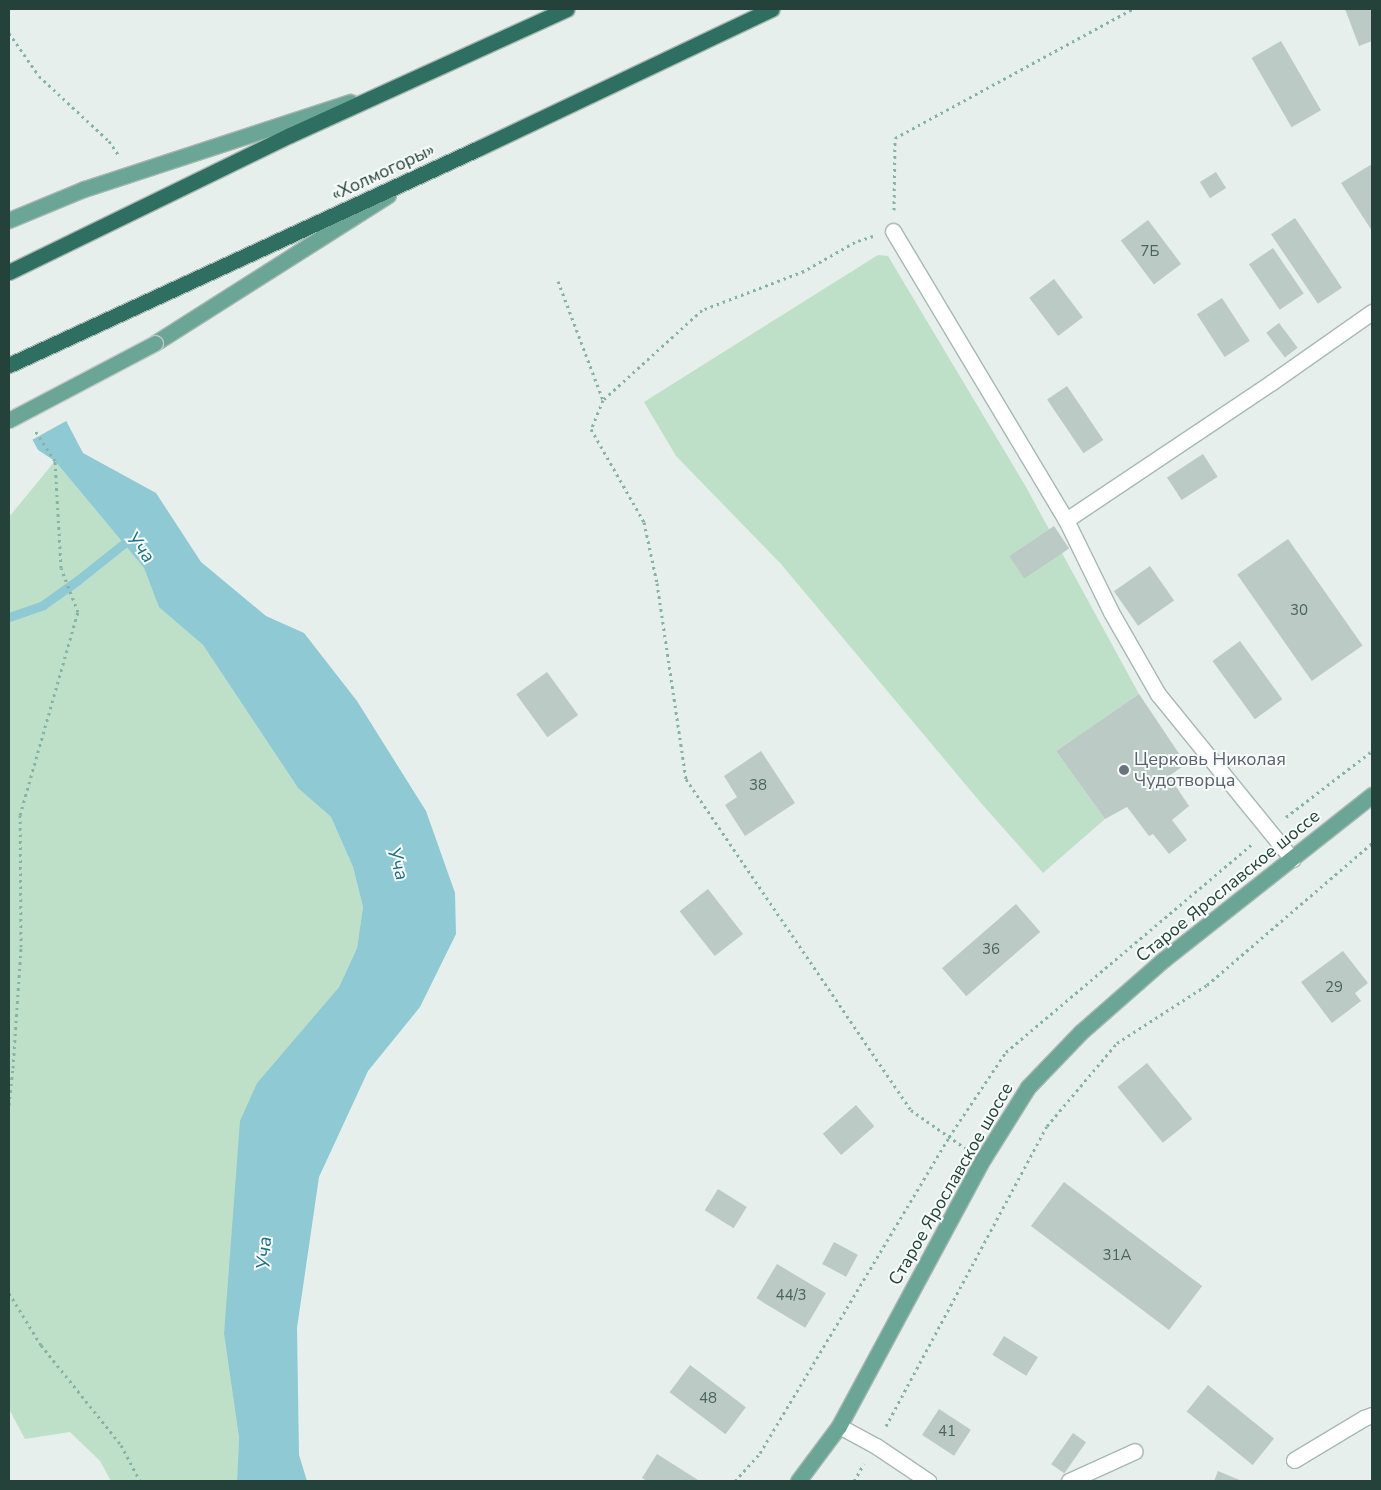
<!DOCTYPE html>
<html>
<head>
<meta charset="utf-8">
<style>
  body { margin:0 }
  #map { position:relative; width:1381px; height:1490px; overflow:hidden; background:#e6efeb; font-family:"Nunito Sans",sans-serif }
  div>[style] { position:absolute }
  .green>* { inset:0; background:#bfe0c8 }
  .water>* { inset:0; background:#8ec9d4 }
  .pier>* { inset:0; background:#e6efeb }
  .stream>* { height:9px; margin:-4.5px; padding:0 4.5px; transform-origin:4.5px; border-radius:4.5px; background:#8ec9d4 }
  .building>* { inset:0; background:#bbcac4; transform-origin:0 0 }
  .path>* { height:3px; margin-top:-1.5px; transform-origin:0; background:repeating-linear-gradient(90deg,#86b3a5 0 2.5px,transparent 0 6.5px) }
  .roads { filter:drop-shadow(1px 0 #a8b8b2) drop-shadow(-1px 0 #a8b8b2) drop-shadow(0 1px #a8b8b2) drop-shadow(0 -1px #a8b8b2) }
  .minor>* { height:15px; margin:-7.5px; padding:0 7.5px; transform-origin:7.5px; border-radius:7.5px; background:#fff }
  .major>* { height:15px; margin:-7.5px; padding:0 7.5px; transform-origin:7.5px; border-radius:7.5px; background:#6aa596 }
  .highway>* { height:15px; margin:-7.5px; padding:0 7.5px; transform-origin:7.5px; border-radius:7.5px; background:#2f6f62 }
  .bridges { filter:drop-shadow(1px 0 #c2cac8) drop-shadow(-1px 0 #c2cac8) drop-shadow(0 1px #c2cac8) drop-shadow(0 -1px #c2cac8) }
  .major-bridge>* { height:15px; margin:-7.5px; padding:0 7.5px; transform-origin:7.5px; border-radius:7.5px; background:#6aa596 }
  .dots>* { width:14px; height:14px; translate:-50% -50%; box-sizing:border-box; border:2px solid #f7fbf9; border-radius:50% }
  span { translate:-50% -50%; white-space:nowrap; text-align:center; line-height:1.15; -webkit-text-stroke:4px #f7fbf9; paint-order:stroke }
  .number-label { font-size:15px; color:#4a645c }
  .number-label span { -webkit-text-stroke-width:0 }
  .street-label { font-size:18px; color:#24423a }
  .worship-label { font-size:18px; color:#5b616d }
  .left { translate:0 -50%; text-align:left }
  .water-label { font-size:19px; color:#1c6f80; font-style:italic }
  .frame { position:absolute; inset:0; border:10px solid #24423a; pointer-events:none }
</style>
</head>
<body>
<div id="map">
  <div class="green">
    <i style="clip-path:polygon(878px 255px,888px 256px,1026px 487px,1139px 694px,1056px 751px,1105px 819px,1043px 873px,981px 803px,781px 564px,676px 456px,644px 402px)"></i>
    <i style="clip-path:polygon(55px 461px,144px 568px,160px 607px,203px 645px,298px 788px,331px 817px,353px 867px,363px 907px,357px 948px,339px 987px,257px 1083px,224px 1334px,239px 1438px,237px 1481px,111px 1481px,100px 1461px,70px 1432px,25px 1439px,9px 1409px,9px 517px)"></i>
  </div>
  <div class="water">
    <i style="clip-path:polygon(9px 312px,83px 453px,156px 493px,201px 562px,266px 616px,304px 633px,357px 701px,426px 811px,455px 893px,456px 934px,420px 1007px,368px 1071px,319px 1177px,297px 1328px,299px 1455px,307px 1481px,237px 1481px,239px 1438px,224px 1334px,240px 1121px,257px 1083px,339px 987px,357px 948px,363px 907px,353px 867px,331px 817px,298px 788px,203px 645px,159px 607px,144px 568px,55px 461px,38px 450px,9px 396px)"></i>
  </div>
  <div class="pier">
    <i style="clip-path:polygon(9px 310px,68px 420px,30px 441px,9px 401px)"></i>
  </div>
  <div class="stream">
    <i style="left:9px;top:617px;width:36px;rotate:-19deg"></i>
    <i style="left:43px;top:605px;width:43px;rotate:-35.5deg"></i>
    <i style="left:78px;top:580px;width:69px;rotate:-38.5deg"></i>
  </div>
  <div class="building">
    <i style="clip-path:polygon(1345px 9px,1372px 9px,1372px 41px,1359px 46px)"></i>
    <i style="left:1281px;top:41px;width:80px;height:34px;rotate:60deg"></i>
    <i style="clip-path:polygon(1372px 164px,1372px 231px,1341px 183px)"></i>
    <i style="left:1216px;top:172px;width:19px;height:19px;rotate:58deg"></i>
    <i style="left:1295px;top:218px;width:84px;height:29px;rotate:56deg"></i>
    <i style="left:1148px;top:220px;width:55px;height:34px;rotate:53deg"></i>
    <i style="left:1273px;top:248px;width:55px;height:29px;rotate:56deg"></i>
    <i style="left:1054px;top:279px;width:48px;height:31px;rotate:53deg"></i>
    <i style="left:1222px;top:298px;width:51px;height:30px;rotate:57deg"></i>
    <i style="left:1279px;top:323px;width:31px;height:16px;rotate:53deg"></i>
    <i style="left:1067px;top:386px;width:65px;height:24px;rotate:56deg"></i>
    <i style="left:1203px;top:454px;width:27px;height:43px;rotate:57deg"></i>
    <i style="left:1054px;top:526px;width:27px;height:54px;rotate:56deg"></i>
    <i style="left:1288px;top:539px;width:130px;height:62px;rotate:55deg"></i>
    <i style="left:1150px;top:566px;width:42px;height:44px;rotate:55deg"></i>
    <i style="left:1240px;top:641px;width:72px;height:34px;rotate:54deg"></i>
    <i style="left:547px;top:672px;width:53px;height:38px;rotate:54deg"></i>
    <i style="clip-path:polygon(1139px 694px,1186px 764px,1169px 776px,1189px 806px,1172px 820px,1187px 840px,1169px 854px,1153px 834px,1149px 836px,1127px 807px,1105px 819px,1056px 751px)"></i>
    <i style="clip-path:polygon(761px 751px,795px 803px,745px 836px,725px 805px,737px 797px,724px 776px)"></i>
    <i style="left:708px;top:889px;width:57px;height:36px;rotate:52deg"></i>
    <i style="left:1016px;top:904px;width:37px;height:98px;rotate:49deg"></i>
    <i style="clip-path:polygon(1343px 951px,1368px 983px,1355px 993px,1361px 1001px,1332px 1023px,1301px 982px)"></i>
    <i style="left:1147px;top:1063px;width:72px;height:38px;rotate:51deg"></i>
    <i style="left:856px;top:1105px;width:28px;height:44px;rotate:49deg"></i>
    <i style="left:1064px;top:1182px;width:173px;height:55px;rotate:37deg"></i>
    <i style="left:718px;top:1189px;width:34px;height:25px;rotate:32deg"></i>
    <i style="left:834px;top:1242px;width:27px;height:25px;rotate:28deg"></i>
    <i style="left:777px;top:1264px;width:57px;height:40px;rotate:31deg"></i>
    <i style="left:1004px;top:1336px;width:40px;height:22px;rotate:32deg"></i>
    <i style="left:690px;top:1365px;width:70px;height:34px;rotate:37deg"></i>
    <i style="left:1208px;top:1385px;width:85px;height:34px;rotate:39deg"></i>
    <i style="left:939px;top:1409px;width:38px;height:31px;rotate:33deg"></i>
    <i style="left:1073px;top:1433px;width:16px;height:38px;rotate:35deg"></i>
    <i style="clip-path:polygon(657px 1454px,698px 1480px,697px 1481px,647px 1481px,642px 1478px)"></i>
    <i style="clip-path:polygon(1218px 1471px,1242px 1481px,1214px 1481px)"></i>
  </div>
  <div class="path">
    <i style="left:9px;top:33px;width:52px;rotate:55.1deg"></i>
    <i style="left:39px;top:76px;width:96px;rotate:42.9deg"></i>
    <i style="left:109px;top:141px;width:18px;rotate:56deg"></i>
    <i style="left:894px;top:210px;width:72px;rotate:-89.2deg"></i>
    <i style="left:895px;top:138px;width:271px;rotate:-28.5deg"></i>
    <i style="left:873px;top:236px;width:19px;rotate:162deg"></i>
    <i style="left:855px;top:242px;width:59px;rotate:150.4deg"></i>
    <i style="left:804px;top:271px;width:109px;rotate:159.1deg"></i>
    <i style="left:702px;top:310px;width:134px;rotate:137.7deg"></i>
    <i style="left:603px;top:400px;width:31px;rotate:112deg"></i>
    <i style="left:591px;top:429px;width:107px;rotate:60.3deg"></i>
    <i style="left:644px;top:522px;width:62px;rotate:78deg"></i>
    <i style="left:657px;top:583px;width:198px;rotate:81.6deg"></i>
    <i style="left:686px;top:779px;width:400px;rotate:55.8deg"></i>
    <i style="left:911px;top:1110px;width:66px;rotate:35.1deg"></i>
    <i style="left:558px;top:281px;width:127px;rotate:69.3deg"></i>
    <i style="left:1286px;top:817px;width:108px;rotate:-37.5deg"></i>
    <i style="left:9px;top:1105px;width:37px;rotate:-84deg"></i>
    <i style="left:13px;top:1068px;width:121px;rotate:-86.2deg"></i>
    <i style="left:21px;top:947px;width:132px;rotate:-90.4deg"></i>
    <i style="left:20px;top:815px;width:211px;rotate:-74.1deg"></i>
    <i style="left:78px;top:612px;width:47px;rotate:-111.1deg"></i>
    <i style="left:61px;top:568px;width:107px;rotate:-93.2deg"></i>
    <i style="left:55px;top:461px;width:37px;rotate:-123deg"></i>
    <i style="left:9px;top:1293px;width:61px;rotate:58.4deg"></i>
    <i style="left:41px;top:1345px;width:128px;rotate:51.3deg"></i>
    <i style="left:121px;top:1445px;width:41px;rotate:62.2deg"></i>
    <i style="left:886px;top:1426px;width:340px;rotate:-61.8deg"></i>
    <i style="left:1047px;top:1126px;width:109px;rotate:-49.9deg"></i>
    <i style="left:1117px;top:1043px;width:107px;rotate:-32.8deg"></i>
    <i style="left:1207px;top:985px;width:218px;rotate:-40.7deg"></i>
    <i style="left:735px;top:1481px;width:38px;rotate:-48deg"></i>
    <i style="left:760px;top:1453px;width:368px;rotate:-59.1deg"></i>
    <i style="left:949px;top:1137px;width:102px;rotate:-56.2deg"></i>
    <i style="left:1006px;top:1052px;width:324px;rotate:-40.2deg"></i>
    <i style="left:854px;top:1481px;width:20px;rotate:-60deg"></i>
  </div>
  <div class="roads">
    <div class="minor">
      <i style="left:893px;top:231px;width:337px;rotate:59.1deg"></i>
      <i style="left:1066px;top:520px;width:248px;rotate:-33.8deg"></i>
      <i style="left:1272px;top:382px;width:122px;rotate:-35deg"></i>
      <i style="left:1066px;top:520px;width:102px;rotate:63.9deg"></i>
      <i style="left:1111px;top:612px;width:95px;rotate:60.2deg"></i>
      <i style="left:1158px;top:694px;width:213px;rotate:50.9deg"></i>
      <i style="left:839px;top:1426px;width:42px;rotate:28.4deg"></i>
      <i style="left:876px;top:1446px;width:63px;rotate:33.9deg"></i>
      <i style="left:1294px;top:1460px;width:82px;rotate:-31deg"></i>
      <i style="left:1364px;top:1418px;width:9px;rotate:-21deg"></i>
      <i style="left:1069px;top:1481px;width:72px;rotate:-24.4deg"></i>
    </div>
    <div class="major">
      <i style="left:9px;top:220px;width:81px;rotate:-22.5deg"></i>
      <i style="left:84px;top:189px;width:280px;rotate:-18.1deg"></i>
      <i style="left:155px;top:343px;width:276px;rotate:-32.4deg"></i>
      <i style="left:798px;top:1481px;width:69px;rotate:-53.3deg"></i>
      <i style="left:839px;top:1426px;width:303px;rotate:-61.7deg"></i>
      <i style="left:983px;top:1159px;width:85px;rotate:-58deg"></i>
      <i style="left:1028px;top:1087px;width:76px;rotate:-46.1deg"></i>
      <i style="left:1081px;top:1032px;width:109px;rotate:-41.3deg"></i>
      <i style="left:1163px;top:960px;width:266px;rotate:-38.3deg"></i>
    </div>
    <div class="highway">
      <i style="left:9px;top:272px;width:313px;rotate:-26deg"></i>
      <i style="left:290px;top:135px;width:304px;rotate:-24.5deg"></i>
      <i style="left:9px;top:365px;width:518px;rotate:-24.78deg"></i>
      <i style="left:479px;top:148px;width:324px;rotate:-25.4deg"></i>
    </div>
  </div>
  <div class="bridges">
    <div class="major-bridge">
      <i style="left:9px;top:420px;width:165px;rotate:-27.8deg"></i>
    </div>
  </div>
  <div class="dots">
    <i style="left:1124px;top:770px;background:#6b7280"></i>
  </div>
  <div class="number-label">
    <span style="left:1150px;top:252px">7Б</span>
    <span style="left:1299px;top:611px">30</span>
    <span style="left:758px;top:786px">38</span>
    <span style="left:991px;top:950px">36</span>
    <span style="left:1334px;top:988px">29</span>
    <span style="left:1117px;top:1256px">31А</span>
    <span style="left:791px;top:1296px">44/3</span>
    <span style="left:708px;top:1399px">48</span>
    <span style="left:947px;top:1432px">41</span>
  </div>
  <div class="street-label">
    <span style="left:383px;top:172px;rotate:-25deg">«Холмогоры»</span>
    <span style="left:1228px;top:886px;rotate:-39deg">Старое Ярославское шоссе</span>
    <span style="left:951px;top:1184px;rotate:-60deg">Старое Ярославское шоссе</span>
  </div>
  <div class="worship-label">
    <span class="left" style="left:1134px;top:770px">Церковь Николая<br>Чудотворца</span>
  </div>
  <div class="water-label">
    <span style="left:140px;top:548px;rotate:52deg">Уча</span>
    <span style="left:397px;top:864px;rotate:73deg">Уча</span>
    <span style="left:265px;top:1253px;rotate:-87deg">Уча</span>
  </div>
  <div class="frame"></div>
</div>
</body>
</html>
